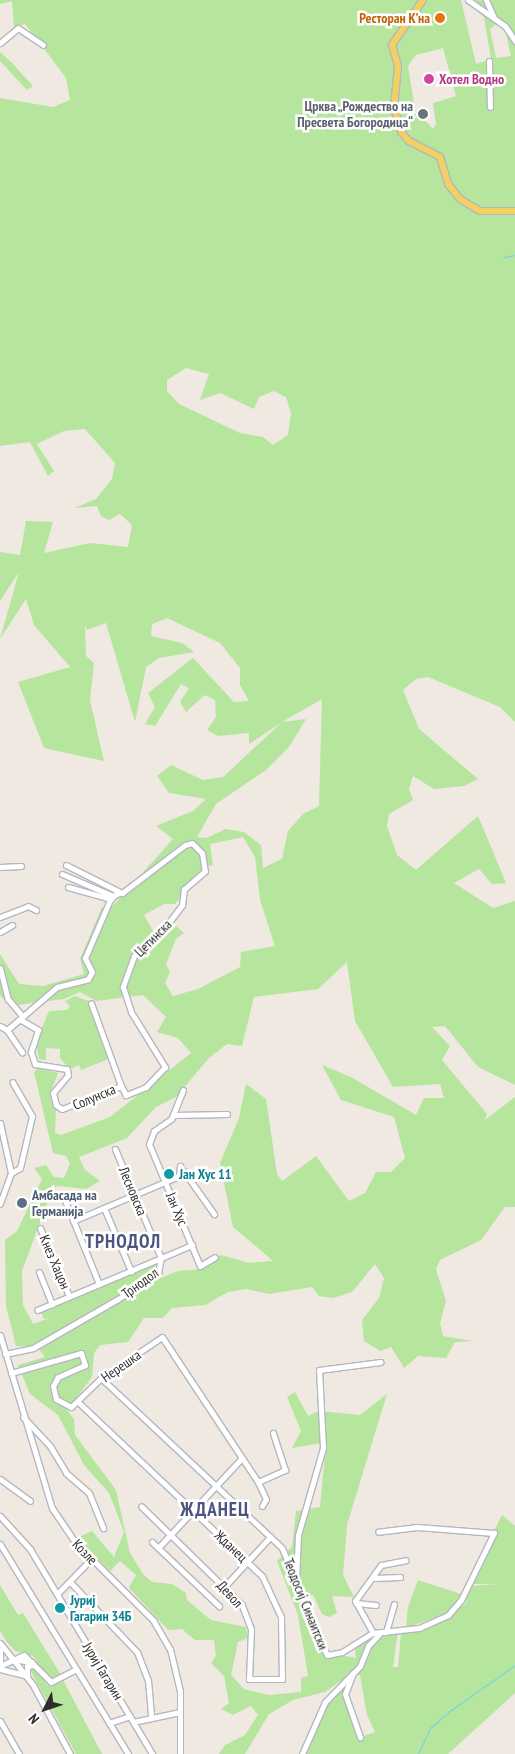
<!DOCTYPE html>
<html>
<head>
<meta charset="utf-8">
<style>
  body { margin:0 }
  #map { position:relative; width:515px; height:1754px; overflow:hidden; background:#efe9e1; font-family:"PT Sans Narrow",sans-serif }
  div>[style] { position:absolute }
  .green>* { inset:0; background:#b6e59e }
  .stream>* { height:1px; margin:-0.5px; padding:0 0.5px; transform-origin:0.5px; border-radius:0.5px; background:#75cff0 }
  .roads { filter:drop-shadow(1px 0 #b4b7c1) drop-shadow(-1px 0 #b4b7c1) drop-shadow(0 1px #b4b7c1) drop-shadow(0 -1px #b4b7c1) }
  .minor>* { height:5px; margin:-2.5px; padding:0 2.5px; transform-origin:2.5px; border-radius:2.5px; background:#fff }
  .major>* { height:6px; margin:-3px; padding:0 3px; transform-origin:3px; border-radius:3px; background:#f2d163 }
  .dots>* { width:14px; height:14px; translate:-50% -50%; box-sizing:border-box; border:2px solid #fff; border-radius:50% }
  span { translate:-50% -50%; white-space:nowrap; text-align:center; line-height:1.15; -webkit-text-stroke:5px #fff; paint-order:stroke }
  .food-label { font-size:14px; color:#c56008; font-weight:700 }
  .right { translate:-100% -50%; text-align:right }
  .hotel-label { font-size:14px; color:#b23c85; font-weight:700 }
  .left { translate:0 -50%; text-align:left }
  .worship-label { font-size:14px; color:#5b616d; font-weight:700 }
  .street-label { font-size:14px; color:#2e2e2e }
  .culture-label { font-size:14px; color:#0d838f; font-weight:700 }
  .service-label { font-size:14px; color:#4e5e75; font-weight:700 }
  .district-label { font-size:19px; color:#4d5680; font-weight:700; letter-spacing:1px }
  .north { position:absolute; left:20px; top:1684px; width:50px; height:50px; -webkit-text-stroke:4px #fff; paint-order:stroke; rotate:229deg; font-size:14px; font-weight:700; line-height:20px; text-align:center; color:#2e2e2e }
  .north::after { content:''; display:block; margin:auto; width:18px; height:22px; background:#2e2e2e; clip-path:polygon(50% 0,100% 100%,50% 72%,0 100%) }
</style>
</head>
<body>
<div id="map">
  <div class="green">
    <i style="clip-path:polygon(evenodd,0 0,461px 0,476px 64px,491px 59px,484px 17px,474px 9px,497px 23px,490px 29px,496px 58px,511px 56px,505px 29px,472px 0,515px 0,515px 722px,500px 707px,428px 677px,416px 679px,403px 690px,419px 729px,478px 779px,464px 786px,434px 789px,413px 776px,409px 789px,413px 800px,389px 814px,387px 826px,397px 855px,416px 870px,478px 816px,506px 883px,492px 884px,479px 869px,454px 883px,493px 908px,515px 901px,515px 1085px,478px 1067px,445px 1026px,432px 1027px,450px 1046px,442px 1060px,487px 1114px,485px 1120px,515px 1097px,515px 1207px,505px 1207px,481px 1240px,440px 1260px,436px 1269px,446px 1301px,440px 1323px,443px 1336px,472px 1341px,455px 1342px,446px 1358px,418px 1356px,404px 1368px,391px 1347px,380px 1351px,364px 1341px,362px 1320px,379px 1298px,384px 1278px,375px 1264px,352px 1292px,333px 1298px,319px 1296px,312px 1287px,269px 1294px,246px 1289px,228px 1292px,205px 1305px,172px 1308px,163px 1318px,144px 1318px,128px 1342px,100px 1345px,94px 1353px,92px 1377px,67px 1410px,74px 1419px,75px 1435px,116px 1490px,130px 1553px,143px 1574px,152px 1582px,172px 1584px,186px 1593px,187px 1600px,211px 1620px,246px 1627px,248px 1638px,238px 1642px,231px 1675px,244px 1689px,269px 1695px,301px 1692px,301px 1678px,308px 1676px,298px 1615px,277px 1561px,292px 1547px,296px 1511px,320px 1507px,325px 1454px,321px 1443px,292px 1448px,301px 1431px,287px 1397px,295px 1392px,308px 1416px,319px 1411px,360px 1415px,387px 1394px,347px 1525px,343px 1575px,354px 1597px,332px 1596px,337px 1613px,329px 1617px,322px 1614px,313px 1595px,301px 1598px,323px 1652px,356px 1658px,354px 1642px,365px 1636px,398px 1631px,393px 1667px,398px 1667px,401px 1633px,446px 1618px,466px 1603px,469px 1586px,499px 1584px,468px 1584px,502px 1515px,515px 1526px,515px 1693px,448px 1754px,304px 1754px,315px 1721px,342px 1680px,325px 1692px,293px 1700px,269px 1714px,245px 1754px,219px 1754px,225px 1745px,245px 1735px,258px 1715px,251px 1706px,233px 1715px,221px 1709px,229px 1703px,224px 1676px,211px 1663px,216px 1656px,214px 1640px,195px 1640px,182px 1629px,168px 1630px,129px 1588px,136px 1575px,120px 1561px,110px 1571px,77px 1538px,92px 1531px,114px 1557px,124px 1532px,109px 1493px,84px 1465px,58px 1415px,30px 1394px,18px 1365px,45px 1357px,37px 1347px,16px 1346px,6px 1306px,5px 1240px,17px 1231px,42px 1179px,34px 1168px,46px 1165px,54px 1177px,64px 1178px,70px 1163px,66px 1156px,53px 1153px,34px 1072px,38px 1068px,58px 1073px,50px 1094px,56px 1110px,55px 1133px,61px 1135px,110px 1117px,191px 1053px,178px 1038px,157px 1032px,166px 1017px,143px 995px,96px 1001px,80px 992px,64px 999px,10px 1006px,0 995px,0 954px,19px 984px,43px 986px,84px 974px,80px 959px,102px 907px,111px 908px,173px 839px,156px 826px,193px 811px,206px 799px,169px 793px,157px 776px,171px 765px,203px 780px,223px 777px,281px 723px,249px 744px,249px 733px,218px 736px,207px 730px,216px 717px,215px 700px,205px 695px,186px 712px,180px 702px,189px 688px,181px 684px,155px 726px,145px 724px,155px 707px,148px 693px,193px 658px,234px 702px,249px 701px,240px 685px,240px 668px,220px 643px,167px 618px,152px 624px,151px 636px,182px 643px,194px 652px,159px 658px,146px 667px,135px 722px,106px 623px,87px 630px,85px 625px,86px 656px,94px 663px,90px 700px,104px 761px,44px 748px,18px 682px,70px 667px,34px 625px,26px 599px,0 639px,19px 572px,0 601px,0 552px,20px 555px,26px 521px,53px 522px,44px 553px,90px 543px,128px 547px,132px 525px,120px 514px,109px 520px,101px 516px,97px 506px,74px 508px,96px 499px,112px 479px,115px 463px,85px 429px,64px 431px,37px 444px,54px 471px,48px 476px,30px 442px,0 446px,0 98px,53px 107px,70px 100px,66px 78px,42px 46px,25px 24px,14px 27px,12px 1px,0 4px,0 0,443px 48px,456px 96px,433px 103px,436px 124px,433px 129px,415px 110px,408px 66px,416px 55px,443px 48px,0 0,186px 368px,209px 374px,200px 400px,220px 393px,254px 409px,259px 397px,274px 391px,286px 397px,291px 413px,288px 435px,273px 445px,263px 437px,240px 433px,179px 404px,167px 391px,167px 380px,186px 368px,0 0,322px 699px,319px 806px,303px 814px,288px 831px,282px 859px,263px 868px,261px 845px,244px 832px,225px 829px,207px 838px,197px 837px,216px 804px,266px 770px,289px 747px,306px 719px,282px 722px,322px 699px,0 0,243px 837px,255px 857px,260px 900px,275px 946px,241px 952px,240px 967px,198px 989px,173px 996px,165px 983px,170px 972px,166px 964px,176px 939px,184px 933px,175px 925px,157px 938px,144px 915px,164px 904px,175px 904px,205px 867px,213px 865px,210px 844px,243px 837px,0 0,347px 962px,355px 1021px,393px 1087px,440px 1084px,444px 1098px,424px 1098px,416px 1115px,351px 1077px,322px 1065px,341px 1100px,394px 1117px,405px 1158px,391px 1172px,376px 1172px,365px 1193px,349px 1201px,316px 1156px,282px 1181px,277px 1174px,266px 1099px,246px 1084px,239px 1118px,220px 1163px,233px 1227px,273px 1261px,249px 1263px,221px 1255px,202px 1269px,178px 1271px,130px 1290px,158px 1270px,156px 1262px,41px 1312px,44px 1319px,53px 1317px,33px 1324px,23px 1305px,22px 1271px,52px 1190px,58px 1186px,86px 1189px,100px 1181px,85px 1170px,79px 1157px,127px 1138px,156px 1107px,176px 1097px,209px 1058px,227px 1044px,242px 1046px,254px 997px,318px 989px,347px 962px,0 0,351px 1675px,360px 1675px,367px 1715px,375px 1732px,367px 1735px,361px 1737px,346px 1689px,351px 1675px)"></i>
    <i style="clip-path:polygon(0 52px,12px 63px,33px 86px,27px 90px,0 61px)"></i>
    <i style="clip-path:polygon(75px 996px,91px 1002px,111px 1058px,81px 1070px,79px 1065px,70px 1069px,60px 1058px,60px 1049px,46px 1048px,46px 1060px,39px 1059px,36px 1042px,49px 1011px,67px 1010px,70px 1006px,65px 1001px)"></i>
    <i style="clip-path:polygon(418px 1580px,461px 1594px,448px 1613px,406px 1628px,408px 1607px)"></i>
    <i style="clip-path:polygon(0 1585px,18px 1615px,23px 1613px,61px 1675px,48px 1678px,33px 1656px,15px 1651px,7px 1642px,0 1631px)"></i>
    <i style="clip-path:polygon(34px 1667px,48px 1686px,62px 1678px,102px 1754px,76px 1754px,30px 1670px)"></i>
  </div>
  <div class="stream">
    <i style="left:503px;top:257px;width:12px;rotate:-9deg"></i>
    <i style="left:418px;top:1754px;width:29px;rotate:-65deg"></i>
    <i style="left:430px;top:1728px;width:28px;rotate:-41deg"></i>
    <i style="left:451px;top:1710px;width:78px;rotate:-35.1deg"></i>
  </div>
  <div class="roads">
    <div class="minor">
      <i style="left:468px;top:0;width:45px;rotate:35.1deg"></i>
      <i style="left:505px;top:26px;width:18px;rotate:56deg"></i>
      <i style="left:486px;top:0;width:20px;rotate:66deg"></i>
      <i style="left:0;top:43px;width:23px;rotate:-40deg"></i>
      <i style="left:18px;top:28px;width:30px;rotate:34deg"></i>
      <i style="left:489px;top:61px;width:46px;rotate:88.8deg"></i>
      <i style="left:66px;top:865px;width:63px;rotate:26.6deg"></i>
      <i style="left:122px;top:893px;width:79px;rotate:-37.3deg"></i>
      <i style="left:185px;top:845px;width:7px;rotate:-16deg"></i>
      <i style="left:192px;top:843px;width:14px;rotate:45deg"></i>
      <i style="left:202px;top:853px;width:18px;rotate:81deg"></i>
      <i style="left:205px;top:871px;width:28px;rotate:139deg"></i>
      <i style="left:184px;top:889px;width:16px;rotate:97deg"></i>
      <i style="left:182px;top:905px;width:25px;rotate:127deg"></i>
      <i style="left:167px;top:925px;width:45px;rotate:136.8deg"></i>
      <i style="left:134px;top:956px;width:33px;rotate:110deg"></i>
      <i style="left:123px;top:987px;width:26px;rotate:72deg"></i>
      <i style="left:131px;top:1012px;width:65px;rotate:58.3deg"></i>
      <i style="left:165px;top:1067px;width:28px;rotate:134deg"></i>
      <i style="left:146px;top:1087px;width:22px;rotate:158deg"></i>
      <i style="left:126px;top:1095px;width:10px;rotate:-119deg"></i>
      <i style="left:0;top:867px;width:21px;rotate:-3deg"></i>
      <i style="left:62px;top:874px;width:56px;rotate:23.3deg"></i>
      <i style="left:113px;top:896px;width:7px;rotate:-27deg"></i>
      <i style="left:68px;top:887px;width:45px;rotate:15.6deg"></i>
      <i style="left:0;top:917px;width:30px;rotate:-21deg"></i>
      <i style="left:28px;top:906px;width:9px;rotate:27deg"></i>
      <i style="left:0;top:932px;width:14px;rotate:-30deg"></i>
      <i style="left:0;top:968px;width:32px;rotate:76deg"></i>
      <i style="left:8px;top:999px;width:23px;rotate:50deg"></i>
      <i style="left:21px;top:1020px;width:20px;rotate:30deg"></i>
      <i style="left:38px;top:1030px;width:23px;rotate:108deg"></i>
      <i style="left:31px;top:1052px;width:13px;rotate:72deg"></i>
      <i style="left:35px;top:1064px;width:32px;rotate:9deg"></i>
      <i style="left:67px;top:1069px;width:6px;rotate:81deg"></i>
      <i style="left:68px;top:1075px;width:23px;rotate:130deg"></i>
      <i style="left:53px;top:1093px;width:12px;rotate:76deg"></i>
      <i style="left:56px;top:1105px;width:7px;rotate:34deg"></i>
      <i style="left:62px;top:1109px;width:63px;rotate:-21.3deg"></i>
      <i style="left:121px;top:1086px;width:88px;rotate:-109.9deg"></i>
      <i style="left:0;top:1026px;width:8px;rotate:30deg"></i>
      <i style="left:7px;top:1030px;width:66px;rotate:-40.7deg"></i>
      <i style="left:57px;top:987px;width:32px;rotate:-14deg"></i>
      <i style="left:88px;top:979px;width:8px;rotate:-60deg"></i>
      <i style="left:92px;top:972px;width:16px;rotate:-117deg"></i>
      <i style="left:85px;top:958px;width:61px;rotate:-66.8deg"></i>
      <i style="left:7px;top:1030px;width:27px;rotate:56deg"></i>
      <i style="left:183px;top:1090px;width:31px;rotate:112deg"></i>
      <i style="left:171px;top:1119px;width:21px;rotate:145deg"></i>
      <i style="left:154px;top:1131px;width:14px;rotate:111deg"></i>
      <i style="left:149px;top:1144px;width:132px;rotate:67.3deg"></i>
      <i style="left:200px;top:1266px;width:17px;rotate:-31deg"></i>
      <i style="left:173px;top:1115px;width:54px;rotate:-1.1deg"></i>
      <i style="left:0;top:1123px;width:51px;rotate:77.6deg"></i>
      <i style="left:11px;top:1173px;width:33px;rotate:110deg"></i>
      <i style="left:115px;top:1149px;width:118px;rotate:67.1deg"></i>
      <i style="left:161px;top:1258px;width:34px;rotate:-23deg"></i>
      <i style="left:11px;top:1173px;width:10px;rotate:-29deg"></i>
      <i style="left:20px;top:1168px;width:53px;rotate:-77deg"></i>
      <i style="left:32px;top:1116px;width:39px;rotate:-120deg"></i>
      <i style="left:64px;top:1198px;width:93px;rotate:67.9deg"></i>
      <i style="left:104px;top:1208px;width:69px;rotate:66.8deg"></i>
      <i style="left:73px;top:1221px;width:115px;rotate:-23deg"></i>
      <i style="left:179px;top:1176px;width:10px;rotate:-84deg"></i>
      <i style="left:180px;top:1166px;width:59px;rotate:54.7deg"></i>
      <i style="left:40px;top:1228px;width:74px;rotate:66.9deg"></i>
      <i style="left:39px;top:1272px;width:35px;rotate:68deg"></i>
      <i style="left:0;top:1335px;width:181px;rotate:73.3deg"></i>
      <i style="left:52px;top:1508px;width:40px;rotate:56deg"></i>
      <i style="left:74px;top:1541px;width:112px;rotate:45deg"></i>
      <i style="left:153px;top:1620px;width:34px;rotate:60deg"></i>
      <i style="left:170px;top:1649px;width:43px;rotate:76.6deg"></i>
      <i style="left:180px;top:1691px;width:63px;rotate:90deg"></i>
      <i style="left:5px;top:1354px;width:29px;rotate:-12deg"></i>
      <i style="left:33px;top:1348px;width:98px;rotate:-30deg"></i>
      <i style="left:118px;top:1299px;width:48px;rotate:-33deg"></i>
      <i style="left:158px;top:1273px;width:15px;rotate:-79deg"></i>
      <i style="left:161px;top:1258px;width:134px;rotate:157.2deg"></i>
      <i style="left:11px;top:1373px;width:73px;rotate:-15.9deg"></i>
      <i style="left:81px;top:1353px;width:13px;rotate:72deg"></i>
      <i style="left:85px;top:1365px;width:30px;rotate:156deg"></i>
      <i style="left:58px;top:1377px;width:10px;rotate:119deg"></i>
      <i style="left:53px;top:1386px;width:13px;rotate:77deg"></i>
      <i style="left:56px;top:1399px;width:17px;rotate:28deg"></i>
      <i style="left:71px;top:1407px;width:42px;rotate:-44deg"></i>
      <i style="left:101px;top:1378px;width:73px;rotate:-33.9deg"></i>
      <i style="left:162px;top:1337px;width:174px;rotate:56.5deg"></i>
      <i style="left:258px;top:1482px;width:19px;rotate:65deg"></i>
      <i style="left:266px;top:1499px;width:8px;rotate:120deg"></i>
      <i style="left:101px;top:1378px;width:248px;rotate:43.2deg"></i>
      <i style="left:282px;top:1548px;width:116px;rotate:67.2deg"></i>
      <i style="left:327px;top:1655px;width:15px;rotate:-11deg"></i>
      <i style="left:342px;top:1652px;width:36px;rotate:-32deg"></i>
      <i style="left:373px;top:1633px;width:46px;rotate:-6.2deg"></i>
      <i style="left:419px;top:1628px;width:32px;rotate:-24deg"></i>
      <i style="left:448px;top:1615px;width:20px;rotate:-49deg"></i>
      <i style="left:461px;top:1600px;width:75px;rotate:-63.8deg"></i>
      <i style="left:494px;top:1533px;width:77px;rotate:-175.5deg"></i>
      <i style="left:417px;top:1527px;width:39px;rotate:173deg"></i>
      <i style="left:78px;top:1402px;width:253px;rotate:43.4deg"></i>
      <i style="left:262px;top:1576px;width:45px;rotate:65.1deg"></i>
      <i style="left:281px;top:1617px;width:62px;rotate:89.1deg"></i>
      <i style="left:282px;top:1679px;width:33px;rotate:180deg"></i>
      <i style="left:249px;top:1679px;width:50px;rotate:-87.7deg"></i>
      <i style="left:251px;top:1629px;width:26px;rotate:-111deg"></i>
      <i style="left:242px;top:1605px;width:141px;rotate:-135.6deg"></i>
      <i style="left:23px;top:1417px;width:40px;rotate:47deg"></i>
      <i style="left:50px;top:1446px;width:31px;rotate:59deg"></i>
      <i style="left:66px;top:1473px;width:30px;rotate:41deg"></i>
      <i style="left:89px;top:1493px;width:38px;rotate:68deg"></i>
      <i style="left:0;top:1479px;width:37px;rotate:36deg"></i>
      <i style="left:258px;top:1482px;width:30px;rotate:-24deg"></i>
      <i style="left:285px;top:1470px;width:39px;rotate:-108deg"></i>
      <i style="left:0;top:1516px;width:45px;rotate:47.7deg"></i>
      <i style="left:30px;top:1549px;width:239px;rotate:59.2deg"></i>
      <i style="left:152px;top:1542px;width:93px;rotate:43.7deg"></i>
      <i style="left:0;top:1544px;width:246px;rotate:58.6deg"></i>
      <i style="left:158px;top:1548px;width:123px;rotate:-47deg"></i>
      <i style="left:374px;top:1578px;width:26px;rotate:-2deg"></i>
      <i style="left:296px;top:1581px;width:46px;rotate:-87.5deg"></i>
      <i style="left:298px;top:1535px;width:91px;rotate:-74deg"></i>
      <i style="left:323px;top:1448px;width:78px;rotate:-92.9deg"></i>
      <i style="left:319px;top:1370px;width:62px;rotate:-7.5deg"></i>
      <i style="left:70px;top:1582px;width:97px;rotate:46.3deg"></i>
      <i style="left:137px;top:1652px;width:30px;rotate:69deg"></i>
      <i style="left:148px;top:1680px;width:38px;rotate:85deg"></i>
      <i style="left:225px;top:1586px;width:67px;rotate:-47.4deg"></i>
      <i style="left:57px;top:1594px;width:49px;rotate:-45.8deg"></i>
      <i style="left:356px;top:1603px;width:20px;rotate:6deg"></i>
      <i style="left:386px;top:1632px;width:29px;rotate:-74deg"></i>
      <i style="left:373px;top:1633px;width:37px;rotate:-119deg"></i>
      <i style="left:355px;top:1601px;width:44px;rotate:-54.2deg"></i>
      <i style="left:381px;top:1565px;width:25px;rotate:-11deg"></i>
      <i style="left:0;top:1643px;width:53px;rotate:51.8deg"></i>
      <i style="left:33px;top:1685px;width:78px;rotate:61.8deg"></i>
      <i style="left:0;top:1650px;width:12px;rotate:90deg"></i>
      <i style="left:12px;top:1659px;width:20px;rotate:9deg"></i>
      <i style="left:0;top:1666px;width:26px;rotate:-25deg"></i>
      <i style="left:24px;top:1655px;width:38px;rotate:45deg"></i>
      <i style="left:51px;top:1682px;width:28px;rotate:-27deg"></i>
      <i style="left:0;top:1669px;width:25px;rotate:14deg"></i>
      <i style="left:353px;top:1673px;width:22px;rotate:111deg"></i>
      <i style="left:345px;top:1694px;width:46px;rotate:70.8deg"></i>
      <i style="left:27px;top:1676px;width:10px;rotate:-90deg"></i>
      <i style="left:27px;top:1666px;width:7px;rotate:-8deg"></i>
      <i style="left:0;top:1721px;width:38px;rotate:60deg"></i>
      <i style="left:133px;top:1722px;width:48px;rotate:-12deg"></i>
      <i style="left:109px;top:1723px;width:22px;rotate:-18deg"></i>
      <i style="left:302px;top:1754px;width:57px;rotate:-66.1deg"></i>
      <i style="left:325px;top:1702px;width:50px;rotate:-45.8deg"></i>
      <i style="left:360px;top:1666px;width:22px;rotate:-68deg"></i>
      <i style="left:368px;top:1646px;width:19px;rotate:-47deg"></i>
    </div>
    <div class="major">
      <i style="left:423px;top:0;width:55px;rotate:124.6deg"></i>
      <i style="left:392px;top:45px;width:22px;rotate:74deg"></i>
      <i style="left:398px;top:66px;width:41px;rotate:95.6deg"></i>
      <i style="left:394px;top:107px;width:26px;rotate:74deg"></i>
      <i style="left:401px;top:132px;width:12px;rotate:48deg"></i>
      <i style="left:409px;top:141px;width:35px;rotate:27deg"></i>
      <i style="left:440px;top:157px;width:28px;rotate:73deg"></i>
      <i style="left:448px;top:184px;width:19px;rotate:51deg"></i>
      <i style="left:460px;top:199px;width:23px;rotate:31deg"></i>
      <i style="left:480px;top:211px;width:35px"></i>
    </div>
  </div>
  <div class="dots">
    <i style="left:440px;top:18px;background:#e8710a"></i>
    <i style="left:429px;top:79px;background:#d1479c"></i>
    <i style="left:423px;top:114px;background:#6b7280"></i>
    <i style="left:169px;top:1174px;background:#0f9aa8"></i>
    <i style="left:22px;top:1203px;background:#5c6f8a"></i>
    <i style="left:60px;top:1608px;background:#0f9aa8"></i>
  </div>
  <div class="food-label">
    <span class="right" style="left:430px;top:18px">Ресторан К’на</span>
  </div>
  <div class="hotel-label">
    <span class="left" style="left:439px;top:79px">Хотел Водно</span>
  </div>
  <div class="worship-label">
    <span class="right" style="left:413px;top:114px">Црква „Рождество на<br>Пресвета Богородица“</span>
  </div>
  <div class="street-label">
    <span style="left:153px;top:938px;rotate:-45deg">Цетинска</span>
    <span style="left:94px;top:1097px;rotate:-23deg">Солунска</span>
    <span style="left:133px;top:1191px;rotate:67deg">Лесновска</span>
    <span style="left:177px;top:1209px;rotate:67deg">Јан Хус</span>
    <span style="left:55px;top:1262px;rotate:67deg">Кнез Хацон</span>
    <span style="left:140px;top:1283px;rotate:-36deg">Трнодол</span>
    <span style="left:121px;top:1366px;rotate:-35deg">Нерешка</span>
    <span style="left:231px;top:1546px;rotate:43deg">Жданец</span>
    <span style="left:85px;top:1552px;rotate:46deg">Козле</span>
    <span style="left:230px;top:1594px;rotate:48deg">Девол</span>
    <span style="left:306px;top:1604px;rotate:68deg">Теодосиј Синаитски</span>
    <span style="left:103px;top:1671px;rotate:59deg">Јуриј Гагарин</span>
  </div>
  <div class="culture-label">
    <span class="left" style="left:179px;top:1174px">Јан Хус 11</span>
    <span class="left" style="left:70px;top:1608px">Јуриј<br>Гагарин 34Б</span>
  </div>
  <div class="service-label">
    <span class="left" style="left:32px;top:1203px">Амбасада на<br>Германија</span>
  </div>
  <div class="district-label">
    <span style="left:123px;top:1242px">ТРНОДОЛ</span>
    <span style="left:215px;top:1510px">ЖДАНЕЦ</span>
  </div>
  <div class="north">N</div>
</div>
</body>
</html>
